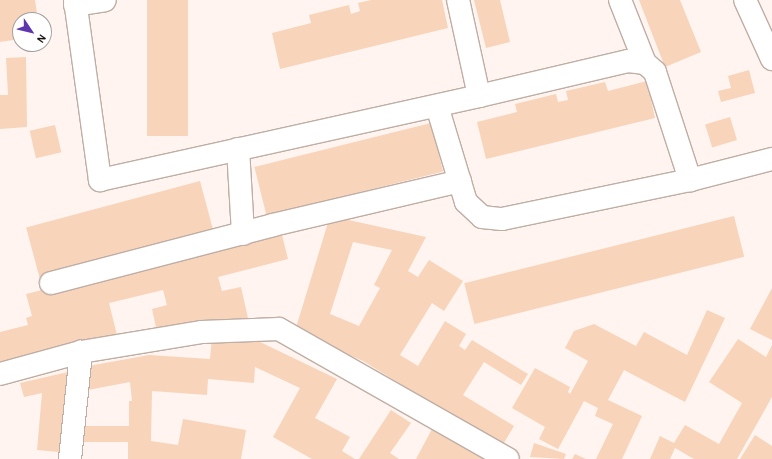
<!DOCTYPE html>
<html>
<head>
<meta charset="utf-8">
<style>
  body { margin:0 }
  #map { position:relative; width:772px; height:459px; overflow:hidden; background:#fff4ef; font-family:"Alegreya Sans",sans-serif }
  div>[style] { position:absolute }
  .building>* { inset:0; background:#f8d4ba; transform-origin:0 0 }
  .roads { filter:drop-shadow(1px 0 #beaea5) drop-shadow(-1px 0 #beaea5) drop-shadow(0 1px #beaea5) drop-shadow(0 -1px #beaea5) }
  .minor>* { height:22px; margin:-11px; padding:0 11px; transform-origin:11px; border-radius:11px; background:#fff }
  span { translate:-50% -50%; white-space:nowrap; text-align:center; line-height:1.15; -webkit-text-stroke:3.5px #fff; paint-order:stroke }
  .north { position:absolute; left:12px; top:12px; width:40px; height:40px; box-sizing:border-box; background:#fff; border:1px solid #a3a19f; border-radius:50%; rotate:125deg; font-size:11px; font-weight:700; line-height:16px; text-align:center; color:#181310 }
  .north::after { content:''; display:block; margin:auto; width:14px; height:18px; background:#5d36ae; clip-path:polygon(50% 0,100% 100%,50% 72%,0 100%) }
</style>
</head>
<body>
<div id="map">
  <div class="building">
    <i style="clip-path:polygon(0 0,35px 0,38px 20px,20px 20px,20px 39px,0 42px)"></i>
    <i style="left:147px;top:0;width:41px;height:136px"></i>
    <i style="clip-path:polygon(371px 0,442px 0,448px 28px,280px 69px,272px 33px,311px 23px,309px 15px,349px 5px,351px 14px,360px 11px,358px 3px)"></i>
    <i style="clip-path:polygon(474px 0,500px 0,510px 42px,486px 48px)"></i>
    <i style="clip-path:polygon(639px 0,680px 0,701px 52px,665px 67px)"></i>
    <i style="clip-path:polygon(26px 57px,27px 127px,0 129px,0 95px,8px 95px,6px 58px)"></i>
    <i style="clip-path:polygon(749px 70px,755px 93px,721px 102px,718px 91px,731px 88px,728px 76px)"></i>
    <i style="clip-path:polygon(647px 81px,655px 118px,486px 159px,477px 122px,517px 112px,515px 104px,556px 94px,558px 102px,568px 100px,566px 91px,605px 82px,608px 91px)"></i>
    <i style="left:730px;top:117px;width:24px;height:26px;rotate:73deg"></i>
    <i style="left:431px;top:123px;width:50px;height:182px;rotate:76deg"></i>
    <i style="left:55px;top:125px;width:28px;height:26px;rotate:77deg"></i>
    <i style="left:200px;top:181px;width:52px;height:180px;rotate:75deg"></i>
    <i style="clip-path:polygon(evenodd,330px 216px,426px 237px,408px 271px,418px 277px,429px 260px,463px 281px,444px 311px,432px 303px,400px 355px,418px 366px,445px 321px,466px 334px,459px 346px,465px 350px,472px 340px,528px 374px,521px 385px,484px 362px,463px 395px,514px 426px,502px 446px,363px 361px,295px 331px,330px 216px,353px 242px,392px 250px,374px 285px,380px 288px,359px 326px,330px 314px,353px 242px)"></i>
    <i style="left:734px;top:216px;width:42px;height:278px;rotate:76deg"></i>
    <i style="clip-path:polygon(281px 231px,288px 259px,218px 277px,222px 291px,241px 287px,248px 318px,157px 332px,152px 309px,167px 305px,163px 290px,109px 303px,117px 335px,0 364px,0 332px,28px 325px,26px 318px,32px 316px,26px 294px)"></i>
    <i style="clip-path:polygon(772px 288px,772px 340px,750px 329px)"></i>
    <i style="clip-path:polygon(707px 310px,725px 318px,685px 402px,624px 370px,608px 400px,642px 416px,622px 459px,596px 459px,613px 424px,595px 416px,598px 408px,584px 401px,558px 449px,539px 439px,545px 427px,512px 408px,535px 368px,570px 387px,568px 392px,570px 394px,588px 361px,565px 348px,574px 331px,594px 324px,636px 346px,644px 332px,687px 355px)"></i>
    <i style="clip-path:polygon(212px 337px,258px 341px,337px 379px,315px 418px,350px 437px,342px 451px,355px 459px,312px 459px,273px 437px,300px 388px,255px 367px,254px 383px,208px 379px,207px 395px,152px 391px,151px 441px,178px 445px,183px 419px,246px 430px,241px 459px,128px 459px,128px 442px,83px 442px,83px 426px,129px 426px,129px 401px,132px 401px,130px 382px,88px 390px,83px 367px,149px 355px,210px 359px)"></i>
    <i style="clip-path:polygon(738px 339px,766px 357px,772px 345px,772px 397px,737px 459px,694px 459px,675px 448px,670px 459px,650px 459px,660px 436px,674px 443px,685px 425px,719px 444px,742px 403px,709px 382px)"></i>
    <i style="clip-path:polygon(68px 372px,73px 375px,69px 453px,37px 450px,42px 393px,24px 397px,20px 383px)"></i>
    <i style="clip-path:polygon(391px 410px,411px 423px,390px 453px,399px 459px,359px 459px)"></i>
    <i style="clip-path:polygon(432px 429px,485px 459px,416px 459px)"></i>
    <i style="clip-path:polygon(755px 435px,772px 446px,772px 459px,740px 459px)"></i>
    <i style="clip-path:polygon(534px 443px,566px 454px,564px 459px,530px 457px)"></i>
    <i style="clip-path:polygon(575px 454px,586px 459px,572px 459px)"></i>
  </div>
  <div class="roads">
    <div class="minor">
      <i style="left:75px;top:0;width:182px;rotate:82.1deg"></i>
      <i style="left:100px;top:180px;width:388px;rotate:-12.5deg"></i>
      <i style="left:479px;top:96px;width:98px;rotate:-102.3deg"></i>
      <i style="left:620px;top:0;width:68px;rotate:68.4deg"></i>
      <i style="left:745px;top:0;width:65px;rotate:65.4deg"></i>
      <i style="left:75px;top:5px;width:30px;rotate:-9deg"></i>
      <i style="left:479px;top:96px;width:153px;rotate:-13.2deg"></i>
      <i style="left:628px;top:61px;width:17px;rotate:7deg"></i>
      <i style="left:645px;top:63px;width:13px;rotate:42deg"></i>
      <i style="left:655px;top:72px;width:114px;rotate:72deg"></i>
      <i style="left:437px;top:106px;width:100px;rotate:73.2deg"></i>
      <i style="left:466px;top:202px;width:22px;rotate:43deg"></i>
      <i style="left:482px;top:217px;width:20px;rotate:6deg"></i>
      <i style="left:502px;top:219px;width:192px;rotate:-11.7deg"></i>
      <i style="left:690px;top:180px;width:85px;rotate:-14.4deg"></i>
      <i style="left:238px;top:149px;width:85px;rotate:86.6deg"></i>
      <i style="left:51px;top:283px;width:229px;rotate:-14.6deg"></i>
      <i style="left:273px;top:225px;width:192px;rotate:-13.2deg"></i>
      <i style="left:0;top:374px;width:84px;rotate:-15.2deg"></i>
      <i style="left:81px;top:352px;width:123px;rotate:-9.4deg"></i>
      <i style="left:202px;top:332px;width:77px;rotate:-2.2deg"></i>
      <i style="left:279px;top:329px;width:263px;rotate:29.6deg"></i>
      <i style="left:70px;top:459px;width:108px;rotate:-84.1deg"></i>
    </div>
  </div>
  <div class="north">N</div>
</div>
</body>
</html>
